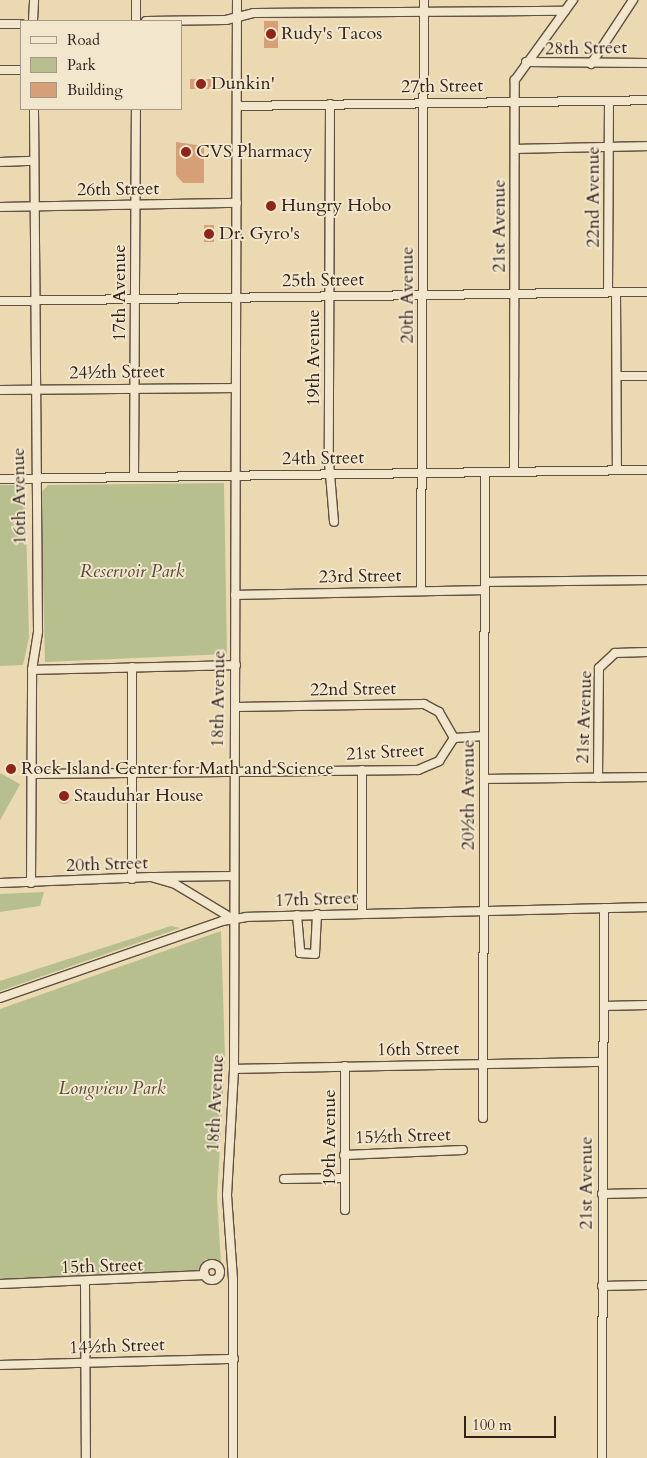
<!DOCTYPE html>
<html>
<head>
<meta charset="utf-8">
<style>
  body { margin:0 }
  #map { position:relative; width:647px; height:1458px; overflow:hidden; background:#ebd9b2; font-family:Cardo,serif }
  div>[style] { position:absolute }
  .green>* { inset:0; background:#b6bf8d; transform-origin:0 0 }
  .building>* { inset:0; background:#d79f78; transform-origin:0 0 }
  .round { border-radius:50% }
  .roads { filter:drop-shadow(1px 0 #614f41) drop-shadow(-1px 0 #614f41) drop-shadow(0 1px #614f41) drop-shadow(0 -1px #614f41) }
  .minor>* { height:8px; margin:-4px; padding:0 4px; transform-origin:4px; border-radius:4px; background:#f2e6cd }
  .minor>.ring { margin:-4px; padding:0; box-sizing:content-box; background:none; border:8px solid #f2e6cd; border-radius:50% }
  .dots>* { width:14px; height:14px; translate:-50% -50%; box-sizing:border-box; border:2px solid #f2e6cd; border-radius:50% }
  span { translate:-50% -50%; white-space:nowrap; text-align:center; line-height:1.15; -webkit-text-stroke:4px #f2e6cd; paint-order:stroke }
  .poi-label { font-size:18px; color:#33211b }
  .left { translate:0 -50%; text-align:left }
  .street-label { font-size:18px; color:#33211b }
  .park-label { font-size:18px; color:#544838; font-style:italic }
  .legend { position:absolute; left:20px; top:20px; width:162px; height:90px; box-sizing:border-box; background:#f2e6cd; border:1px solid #a69786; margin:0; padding:6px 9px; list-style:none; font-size:15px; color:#33211b }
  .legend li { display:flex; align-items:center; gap:10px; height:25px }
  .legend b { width:25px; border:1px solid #a69786 }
  .scale { position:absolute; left:464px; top:1416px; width:92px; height:22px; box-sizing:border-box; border:2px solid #33211b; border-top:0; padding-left:6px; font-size:15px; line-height:18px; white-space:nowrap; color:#33211b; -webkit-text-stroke:4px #f2e6cd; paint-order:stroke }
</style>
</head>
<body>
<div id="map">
  <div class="green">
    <i style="clip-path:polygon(224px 483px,227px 654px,45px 662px,41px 493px,48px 485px)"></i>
    <i style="clip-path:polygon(0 485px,25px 485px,29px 637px,23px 665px,0 666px)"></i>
    <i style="left:0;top:773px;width:23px;height:98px;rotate:29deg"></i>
    <i style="clip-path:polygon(44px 892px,40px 906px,0 912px,0 894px)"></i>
    <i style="clip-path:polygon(171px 926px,180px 928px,0 991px,0 981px)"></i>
    <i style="clip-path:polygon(221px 931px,225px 1058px,217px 1197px,221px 1264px,205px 1259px,200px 1272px,0 1281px,0 1009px)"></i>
  </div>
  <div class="building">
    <i style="left:264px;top:21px;width:14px;height:27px"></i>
    <i style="left:190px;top:79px;width:21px;height:10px"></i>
    <i style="clip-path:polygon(176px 142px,204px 146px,204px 183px,183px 183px,176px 175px)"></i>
    <i style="left:204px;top:225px;width:10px;height:17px"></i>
    <i class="round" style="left:57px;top:790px;width:14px;height:14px"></i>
  </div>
  <div class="roads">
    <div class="minor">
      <i style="left:33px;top:21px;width:21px;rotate:-87deg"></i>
      <i style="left:136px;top:21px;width:21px;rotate:-90deg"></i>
      <i style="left:146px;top:21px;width:80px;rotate:-0.7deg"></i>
      <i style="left:226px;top:20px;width:29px;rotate:-14deg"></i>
      <i style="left:254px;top:13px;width:311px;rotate:-0.4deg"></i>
      <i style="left:0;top:24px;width:21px"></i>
      <i style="left:526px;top:62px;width:121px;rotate:0.5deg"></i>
      <i style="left:591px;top:64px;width:77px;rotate:-56.7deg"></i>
      <i style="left:0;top:70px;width:21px"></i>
      <i style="left:330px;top:104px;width:358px;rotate:90.2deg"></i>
      <i style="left:329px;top:462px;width:60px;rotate:85.2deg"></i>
      <i style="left:237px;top:106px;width:410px;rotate:-0.8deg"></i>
      <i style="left:516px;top:149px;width:131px;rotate:-1.3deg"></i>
      <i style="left:0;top:162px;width:34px;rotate:-2deg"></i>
      <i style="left:0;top:207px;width:237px;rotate:-1deg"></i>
      <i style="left:608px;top:292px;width:191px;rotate:-89.7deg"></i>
      <i style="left:616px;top:292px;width:178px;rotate:89.7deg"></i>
      <i style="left:0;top:301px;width:647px;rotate:-0.8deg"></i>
      <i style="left:617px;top:376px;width:30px"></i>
      <i style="left:0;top:390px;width:235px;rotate:-0.5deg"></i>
      <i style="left:514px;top:472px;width:392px;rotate:-89.9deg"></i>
      <i style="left:515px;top:80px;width:99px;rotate:-54.1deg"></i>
      <i style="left:134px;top:477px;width:368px;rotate:-89.7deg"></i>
      <i style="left:0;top:479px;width:647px;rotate:-0.8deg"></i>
      <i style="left:485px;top:582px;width:162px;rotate:-0.7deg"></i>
      <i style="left:421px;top:591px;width:591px;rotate:-89.71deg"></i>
      <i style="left:235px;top:595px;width:250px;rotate:-1.1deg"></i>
      <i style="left:132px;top:667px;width:212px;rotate:90deg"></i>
      <i style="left:32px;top:670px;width:204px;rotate:-1.4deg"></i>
      <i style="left:235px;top:707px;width:189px;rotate:-0.9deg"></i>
      <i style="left:424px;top:704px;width:17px;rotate:28deg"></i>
      <i style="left:439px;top:712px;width:30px;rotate:60deg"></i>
      <i style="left:32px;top:774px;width:386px;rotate:-0.6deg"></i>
      <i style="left:418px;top:770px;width:23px;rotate:-23deg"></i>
      <i style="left:439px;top:761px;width:27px;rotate:-57deg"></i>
      <i style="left:454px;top:738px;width:30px;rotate:-4deg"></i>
      <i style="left:598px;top:778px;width:110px;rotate:-89.5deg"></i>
      <i style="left:599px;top:668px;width:22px;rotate:-43deg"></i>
      <i style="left:615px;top:653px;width:32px;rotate:-2deg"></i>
      <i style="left:484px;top:779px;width:163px;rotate:-0.7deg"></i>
      <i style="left:154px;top:877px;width:80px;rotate:-0.7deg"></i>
      <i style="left:0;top:883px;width:151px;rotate:-2.3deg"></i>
      <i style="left:151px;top:877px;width:25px;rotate:16deg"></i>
      <i style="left:175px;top:884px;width:68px;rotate:31.1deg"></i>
      <i style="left:31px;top:883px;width:213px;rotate:-89.7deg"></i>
      <i style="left:32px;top:670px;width:39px;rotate:-81deg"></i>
      <i style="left:38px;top:631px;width:522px;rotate:-90.44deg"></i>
      <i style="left:362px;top:913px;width:143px;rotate:-90deg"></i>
      <i style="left:297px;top:915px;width:38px;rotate:85deg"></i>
      <i style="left:300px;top:953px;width:15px;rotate:4deg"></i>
      <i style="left:315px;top:954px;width:40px;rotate:-87.1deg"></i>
      <i style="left:0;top:998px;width:235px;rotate:-19.1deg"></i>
      <i style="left:222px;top:921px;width:24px;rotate:-9deg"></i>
      <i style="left:246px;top:917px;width:401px;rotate:-1.4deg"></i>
      <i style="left:604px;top:1006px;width:43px;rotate:-1.3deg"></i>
      <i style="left:234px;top:1069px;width:369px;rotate:-1.1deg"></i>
      <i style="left:483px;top:1118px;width:646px;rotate:-89.82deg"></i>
      <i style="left:344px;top:1155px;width:119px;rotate:-2.4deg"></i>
      <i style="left:284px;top:1179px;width:61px;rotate:-0.9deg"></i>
      <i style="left:602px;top:1194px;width:45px;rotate:-1.3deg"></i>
      <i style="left:345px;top:1210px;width:144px;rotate:-90deg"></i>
      <i class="ring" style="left:204px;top:1264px;width:8px;height:8px"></i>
      <i style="left:85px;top:1282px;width:176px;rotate:89.7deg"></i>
      <i style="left:0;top:1284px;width:205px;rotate:-2.5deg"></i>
      <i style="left:602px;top:1286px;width:45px;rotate:-1.3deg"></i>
      <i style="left:0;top:1365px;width:234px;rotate:-1.5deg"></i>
      <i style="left:233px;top:1458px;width:179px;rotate:-90deg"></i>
      <i style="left:233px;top:1279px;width:84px;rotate:-94.1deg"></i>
      <i style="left:227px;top:1195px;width:126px;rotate:-86.8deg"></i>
      <i style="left:234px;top:1069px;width:1069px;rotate:-89.84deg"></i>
      <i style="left:602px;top:1458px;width:550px;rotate:-89.79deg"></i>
    </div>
  </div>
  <div class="dots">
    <i style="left:271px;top:34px;background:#8f2418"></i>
    <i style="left:201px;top:84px;background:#8f2418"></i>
    <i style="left:186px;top:152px;background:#8f2418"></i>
    <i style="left:271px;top:206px;background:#8f2418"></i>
    <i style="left:209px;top:234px;background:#8f2418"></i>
    <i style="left:11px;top:769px;background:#8f2418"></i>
    <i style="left:64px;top:796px;background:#8f2418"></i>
  </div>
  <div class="poi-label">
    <span class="left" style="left:281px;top:34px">Rudy's Tacos</span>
    <span class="left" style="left:211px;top:84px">Dunkin'</span>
    <span class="left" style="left:196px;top:152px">CVS Pharmacy</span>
    <span class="left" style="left:281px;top:206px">Hungry Hobo</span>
    <span class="left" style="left:219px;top:234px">Dr. Gyro's</span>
    <span class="left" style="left:21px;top:769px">Rock Island Center for Math and Science</span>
    <span class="left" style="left:74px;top:796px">Stauduhar House</span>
  </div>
  <div class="street-label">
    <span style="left:586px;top:49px;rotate:-1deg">28th Street</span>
    <span style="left:442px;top:87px;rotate:-1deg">27th Street</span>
    <span style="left:118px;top:190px;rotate:-1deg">26th Street</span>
    <span style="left:594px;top:197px;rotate:-90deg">22nd Avenue</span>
    <span style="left:500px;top:226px;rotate:-90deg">21st Avenue</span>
    <span style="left:323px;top:281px;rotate:-1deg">25th Street</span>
    <span style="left:120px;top:293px;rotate:-90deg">17th Avenue</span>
    <span style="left:408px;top:295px;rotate:-90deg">20th Avenue</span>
    <span style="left:314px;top:358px;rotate:-90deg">19th Avenue</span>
    <span style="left:117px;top:373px;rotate:-1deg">24½th Street</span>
    <span style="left:323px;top:459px;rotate:-1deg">24th Street</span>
    <span style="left:20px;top:496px;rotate:-91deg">16th Avenue</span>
    <span style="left:360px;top:577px;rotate:-1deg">23rd Street</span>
    <span style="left:353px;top:690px;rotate:-1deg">22nd Street</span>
    <span style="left:219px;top:699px;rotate:-89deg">18th Avenue</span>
    <span style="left:585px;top:717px;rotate:-88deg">21st Avenue</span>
    <span style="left:385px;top:753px;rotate:-3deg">21st Street</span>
    <span style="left:469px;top:795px;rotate:-90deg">20½th Avenue</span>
    <span style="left:107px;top:865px;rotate:-2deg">20th Street</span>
    <span style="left:316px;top:900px;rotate:-2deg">17th Street</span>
    <span style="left:418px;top:1050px;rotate:-1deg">16th Street</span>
    <span style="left:216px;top:1103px;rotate:-87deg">18th Avenue</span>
    <span style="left:403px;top:1137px;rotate:-2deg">15½th Street</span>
    <span style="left:330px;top:1138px;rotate:-90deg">19th Avenue</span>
    <span style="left:587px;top:1183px;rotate:-90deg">21st Avenue</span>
    <span style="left:102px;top:1267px;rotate:-2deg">15th Street</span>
    <span style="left:117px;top:1347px;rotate:-2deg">14½th Street</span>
  </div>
  <div class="park-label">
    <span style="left:132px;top:572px">Reservoir Park</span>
    <span style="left:112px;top:1089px">Longview Park</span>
  </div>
  <ul class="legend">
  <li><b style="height:6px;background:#f2e6cd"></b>Road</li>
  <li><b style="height:14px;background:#b6bf8d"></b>Park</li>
  <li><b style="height:14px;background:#d79f78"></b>Building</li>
  </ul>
  <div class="scale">100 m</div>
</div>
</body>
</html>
